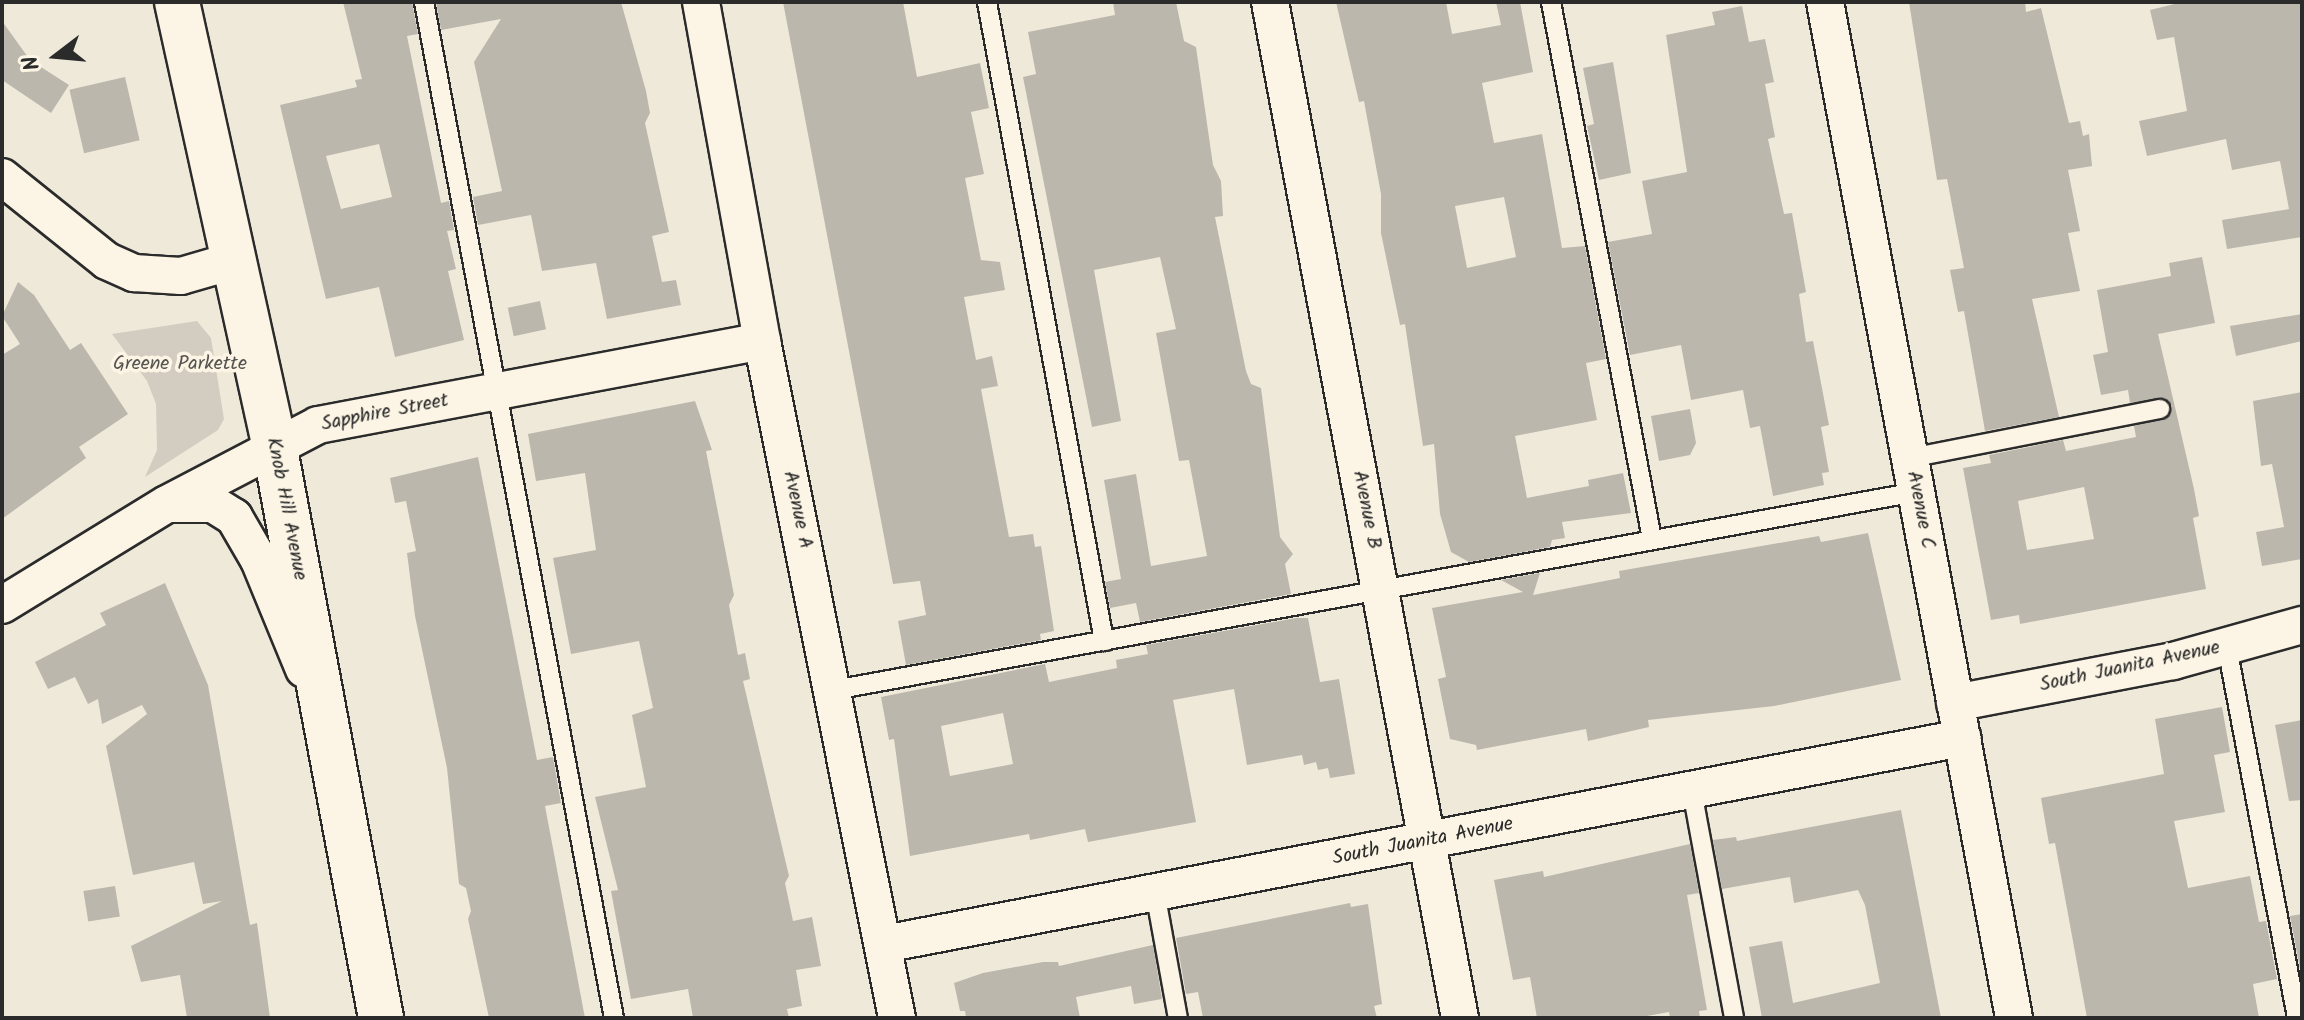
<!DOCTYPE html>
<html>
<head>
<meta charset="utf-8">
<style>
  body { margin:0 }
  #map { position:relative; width:2304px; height:1020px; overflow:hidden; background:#efe9da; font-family:Kalam,sans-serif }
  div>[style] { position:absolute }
  .green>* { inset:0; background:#d2cdc0 }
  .building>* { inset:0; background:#bcb7ac; transform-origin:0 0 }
  .roads { filter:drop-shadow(2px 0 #2b2b2b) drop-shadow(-2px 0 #2b2b2b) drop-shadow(0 2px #2b2b2b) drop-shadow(0 -2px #2b2b2b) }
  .lane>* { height:18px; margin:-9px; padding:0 9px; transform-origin:9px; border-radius:9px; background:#fcf5e5 }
  .street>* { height:36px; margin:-18px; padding:0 18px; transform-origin:18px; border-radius:18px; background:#fcf5e5 }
  .secondary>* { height:44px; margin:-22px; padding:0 22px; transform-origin:22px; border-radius:22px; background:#fcf5e5 }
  span { translate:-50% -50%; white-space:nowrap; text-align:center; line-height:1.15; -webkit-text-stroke:7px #fcf5e5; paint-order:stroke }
  .park-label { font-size:20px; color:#555450 }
  .street-label { font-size:20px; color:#2b2b2b }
  .frame { position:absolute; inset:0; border:4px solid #2b2b2b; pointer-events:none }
  .north { position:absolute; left:16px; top:16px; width:80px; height:80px; -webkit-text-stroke:6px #fcf5e5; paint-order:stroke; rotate:254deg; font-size:22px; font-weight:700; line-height:32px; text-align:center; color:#2b2b2b }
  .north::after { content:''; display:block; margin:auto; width:28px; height:36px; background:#2b2b2b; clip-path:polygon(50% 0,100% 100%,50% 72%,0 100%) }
</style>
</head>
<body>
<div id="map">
  <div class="green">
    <i style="clip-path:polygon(197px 321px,211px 338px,224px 419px,218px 430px,145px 477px,157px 450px,156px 404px,147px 381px,112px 334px)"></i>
  </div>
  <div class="building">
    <i style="clip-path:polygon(evenodd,343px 2px,412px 2px,418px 34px,407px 36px,441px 203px,449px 201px,454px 230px,447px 231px,456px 269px,448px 271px,464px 340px,395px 357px,379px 287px,326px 299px,280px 105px,357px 87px,355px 80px,362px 79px,343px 2px,379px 144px,392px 197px,341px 209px,326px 156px,379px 144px)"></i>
    <i style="clip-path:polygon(436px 2px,621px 2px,646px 91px,650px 113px,645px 123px,669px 232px,652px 236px,662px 282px,676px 280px,681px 305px,607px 319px,596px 263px,542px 271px,531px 215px,478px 225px,473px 197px,502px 191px,474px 62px,501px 19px,441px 30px)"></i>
    <i style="clip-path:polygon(783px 2px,903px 2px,917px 77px,980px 63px,989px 108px,971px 112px,984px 174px,965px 178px,981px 260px,1000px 262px,1005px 290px,964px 297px,976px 360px,992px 356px,998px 386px,981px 389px,1009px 537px,1033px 534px,1035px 547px,1041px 546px,1054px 631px,1040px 634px,1041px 640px,906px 665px,898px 621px,926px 615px,920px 581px,893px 584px)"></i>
    <i style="clip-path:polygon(1113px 2px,1176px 2px,1184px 41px,1196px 47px,1213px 165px,1221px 181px,1223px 216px,1215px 217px,1246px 371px,1251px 384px,1261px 388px,1280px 537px,1293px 554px,1285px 564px,1291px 594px,1140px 622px,1136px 603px,1110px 608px,1105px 582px,1121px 579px,1104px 480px,1136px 474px,1151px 566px,1207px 556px,1189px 460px,1179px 461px,1156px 333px,1176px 329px,1160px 257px,1094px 270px,1121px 421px,1092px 427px,1023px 77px,1036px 74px,1028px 32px,1115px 15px)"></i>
    <i style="clip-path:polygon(evenodd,1336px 2px,1446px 2px,1452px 34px,1501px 25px,1496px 2px,1520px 2px,1533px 72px,1482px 83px,1494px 143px,1542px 134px,1562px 248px,1585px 246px,1606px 359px,1586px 363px,1597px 420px,1515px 436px,1527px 498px,1589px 486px,1588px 480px,1623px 473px,1631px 513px,1562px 522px,1565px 538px,1552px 540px,1550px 547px,1469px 562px,1451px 552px,1440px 514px,1434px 444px,1423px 446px,1405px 324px,1400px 325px,1381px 233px,1381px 194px,1364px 101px,1359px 102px,1336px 2px,1504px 197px,1516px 257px,1467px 268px,1455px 206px,1504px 197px)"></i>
    <i style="clip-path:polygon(1909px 2px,2025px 2px,2026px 12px,2041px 8px,2069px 123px,2080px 121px,2083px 136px,2089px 134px,2092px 166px,2068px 170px,2080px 231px,2068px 233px,2080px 291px,2032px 299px,2059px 417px,1985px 431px,1964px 311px,1958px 312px,1950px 270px,1964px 268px,1947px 179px,1937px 180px)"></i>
    <i style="clip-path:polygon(2183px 2px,2302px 2px,2302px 237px,2227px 249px,2222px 220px,2289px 209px,2280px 161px,2232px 170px,2226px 139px,2147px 156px,2139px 121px,2187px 111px,2174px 37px,2157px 40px,2150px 10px)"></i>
    <i style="clip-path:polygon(1742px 6px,1749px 42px,1765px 39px,1774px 82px,1765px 84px,1775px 137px,1768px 139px,1784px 214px,1792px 213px,1806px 292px,1799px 294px,1806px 342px,1813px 341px,1829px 425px,1821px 427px,1829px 472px,1822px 473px,1824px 485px,1773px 496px,1760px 426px,1750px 428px,1743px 390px,1691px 400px,1681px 345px,1630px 355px,1608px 242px,1652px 234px,1642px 181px,1687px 172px,1666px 35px,1715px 25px,1712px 12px)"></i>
    <i style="clip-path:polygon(2px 21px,30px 60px,69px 85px,51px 113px,2px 80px)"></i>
    <i style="clip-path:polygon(1613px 62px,1631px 173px,1599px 180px,1587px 126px,1594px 124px,1583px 68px)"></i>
    <i style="left:125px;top:77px;width:65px;height:57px;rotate:77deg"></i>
    <i style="clip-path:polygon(evenodd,2202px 257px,2215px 323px,2158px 334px,2194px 489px,2199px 516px,2193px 518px,2206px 589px,2020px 624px,2019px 615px,1991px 620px,1963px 468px,1991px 463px,1989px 455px,2063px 440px,2066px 451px,2136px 437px,2134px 426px,2168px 417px,2172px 406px,2165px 398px,2130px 403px,2128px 390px,2101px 395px,2093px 355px,2108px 352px,2097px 290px,2171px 276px,2169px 263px,2202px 257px,2084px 487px,2094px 539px,2027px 550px,2018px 501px,2084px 487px)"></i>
    <i style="clip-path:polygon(18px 282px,34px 295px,70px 350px,81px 343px,128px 414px,79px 447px,86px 458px,2px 519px,2px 355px,20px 344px,2px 316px)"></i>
    <i style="left:540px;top:301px;width:29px;height:33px;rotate:78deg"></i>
    <i style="clip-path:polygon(2302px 314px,2302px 341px,2236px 356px,2230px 326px)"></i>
    <i style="clip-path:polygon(2302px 392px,2302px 559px,2262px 566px,2256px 532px,2284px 527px,2272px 464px,2261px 466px,2253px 401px)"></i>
    <i style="clip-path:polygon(695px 401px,712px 450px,706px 451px,734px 595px,729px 605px,738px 655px,745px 653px,750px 679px,743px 681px,789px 876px,785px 883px,793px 921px,812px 917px,821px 966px,796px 970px,802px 1006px,787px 1009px,789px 1018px,693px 1018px,688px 989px,631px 999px,611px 891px,618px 890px,595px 797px,646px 787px,632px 715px,653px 708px,639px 641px,571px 654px,553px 558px,596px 550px,585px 473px,536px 481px,528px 434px)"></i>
    <i style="clip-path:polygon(1690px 409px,1696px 443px,1690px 455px,1659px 461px,1651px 416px)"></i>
    <i style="clip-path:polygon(478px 457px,537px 760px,553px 757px,561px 803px,545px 806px,585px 1018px,489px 1018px,468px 919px,471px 911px,466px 888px,459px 884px,447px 768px,415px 616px,407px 553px,416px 551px,406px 501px,395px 503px,390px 478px)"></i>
    <i style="clip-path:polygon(1868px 533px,1901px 680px,1774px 706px,1648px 720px,1649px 727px,1588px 741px,1586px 729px,1477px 750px,1476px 745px,1450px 739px,1438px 679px,1446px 677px,1432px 608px,1523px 592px,1501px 580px,1540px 573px,1533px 595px,1620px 578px,1619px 571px,1819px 536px,1821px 542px)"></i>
    <i style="clip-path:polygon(165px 583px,208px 685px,250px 925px,257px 923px,270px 1018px,187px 1018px,180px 975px,141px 982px,131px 946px,222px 901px,203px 904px,194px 862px,133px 875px,106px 746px,147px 714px,142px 705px,102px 724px,98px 699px,88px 704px,75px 677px,48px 689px,35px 662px,106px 625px,100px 613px)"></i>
    <i style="clip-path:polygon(evenodd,1296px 618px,1308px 618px,1320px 682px,1339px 679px,1355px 774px,1330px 778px,1328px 768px,1318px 770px,1316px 762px,1304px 765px,1302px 755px,1247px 765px,1234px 689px,1173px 700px,1196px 822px,1088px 842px,1085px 829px,1030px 840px,1029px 834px,910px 856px,894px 739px,889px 740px,881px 697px,1045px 664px,1049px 682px,1117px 668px,1116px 660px,1148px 654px,1146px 645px,1296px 618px,1003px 713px,1013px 764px,950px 776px,941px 726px,1003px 713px)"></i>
    <i style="clip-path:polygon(2222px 707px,2230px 752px,2214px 755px,2225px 812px,2174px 821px,2188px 888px,2250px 876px,2259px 922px,2266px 921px,2277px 979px,2253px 984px,2259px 1018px,2087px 1018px,2055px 843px,2049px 844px,2041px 798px,2164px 774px,2155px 719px)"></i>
    <i style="clip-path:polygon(2302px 720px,2302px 800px,2289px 801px,2275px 725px)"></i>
    <i style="clip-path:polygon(1901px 810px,1941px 1018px,1762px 1018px,1749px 947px,1782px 941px,1793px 1003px,1880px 983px,1865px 905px,1858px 890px,1794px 903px,1790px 877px,1722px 889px,1713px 840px,1736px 837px,1737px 841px)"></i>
    <i style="clip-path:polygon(1690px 844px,1699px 893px,1687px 895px,1707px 1010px,1699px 1011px,1700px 1018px,1670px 1018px,1669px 1012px,1636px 1018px,1537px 1018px,1530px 977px,1513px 980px,1494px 880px,1543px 871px,1544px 877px)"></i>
    <i style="left:115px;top:886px;width:31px;height:32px;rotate:81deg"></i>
    <i style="clip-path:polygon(1350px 903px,1351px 907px,1368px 904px,1382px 1004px,1374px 1006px,1377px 1018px,1203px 1018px,1198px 992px,1186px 994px,1176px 938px)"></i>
    <i style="clip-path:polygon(2302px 914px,2302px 973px,2301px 974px,2290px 916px)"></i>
    <i style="clip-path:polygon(1153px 945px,1162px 999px,1134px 1004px,1131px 986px,1076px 997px,1080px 1018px,966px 1018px,965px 1011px,960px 1011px,954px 983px,983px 973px,1043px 962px,1058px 962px,1059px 966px)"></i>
  </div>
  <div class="roads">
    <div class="lane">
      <i style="left:424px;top:2px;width:1034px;rotate:79.41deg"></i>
      <i style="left:987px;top:2px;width:650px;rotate:79.62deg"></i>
      <i style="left:1551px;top:2px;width:546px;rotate:79.35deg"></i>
      <i style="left:1910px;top:458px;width:255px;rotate:-11.1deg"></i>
      <i style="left:2227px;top:647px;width:378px;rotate:79.3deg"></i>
      <i style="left:834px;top:690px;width:1100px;rotate:-10.37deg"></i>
      <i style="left:1692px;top:791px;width:231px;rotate:79.5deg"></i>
      <i style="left:1155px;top:892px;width:128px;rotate:79.7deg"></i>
    </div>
    <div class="street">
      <i style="left:701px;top:2px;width:344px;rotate:79.8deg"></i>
      <i style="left:762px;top:341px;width:690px;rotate:78.72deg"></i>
      <i style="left:1270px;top:2px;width:1034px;rotate:79.41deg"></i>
      <i style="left:1825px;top:2px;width:1033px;rotate:79.46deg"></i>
      <i style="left:2px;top:177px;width:134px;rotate:38.7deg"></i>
      <i style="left:107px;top:261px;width:30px;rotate:24deg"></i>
      <i style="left:134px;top:273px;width:47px;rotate:3.7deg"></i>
      <i style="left:181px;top:276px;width:57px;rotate:-16.2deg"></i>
      <i style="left:168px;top:504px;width:45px"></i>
      <i style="left:213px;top:504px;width:25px;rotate:32deg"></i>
      <i style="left:234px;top:517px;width:50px;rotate:59.8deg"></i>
      <i style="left:259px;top:560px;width:118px;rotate:67.6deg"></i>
      <i style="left:2px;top:605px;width:193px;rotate:-31.5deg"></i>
      <i style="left:167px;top:504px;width:170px;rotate:-27.6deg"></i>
      <i style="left:318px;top:425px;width:452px;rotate:-10.7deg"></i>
      <i style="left:1955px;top:703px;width:222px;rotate:-10.9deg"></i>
      <i style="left:2173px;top:661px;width:134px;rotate:-15.6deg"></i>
      <i style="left:884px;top:944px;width:1098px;rotate:-10.82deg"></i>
    </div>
    <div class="secondary">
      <i style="left:177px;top:2px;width:453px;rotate:77.6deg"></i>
      <i style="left:274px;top:444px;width:584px;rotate:79.44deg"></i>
    </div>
  </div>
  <div class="park-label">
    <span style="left:180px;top:364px">Greene Parkette</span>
  </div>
  <div class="street-label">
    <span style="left:385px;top:413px;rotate:-11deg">Sapphire Street</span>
    <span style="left:286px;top:509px;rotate:79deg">Knob Hill Avenue</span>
    <span style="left:797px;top:510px;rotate:78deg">Avenue A</span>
    <span style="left:1366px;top:510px;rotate:79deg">Avenue B</span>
    <span style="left:1920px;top:510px;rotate:79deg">Avenue C</span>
    <span style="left:2130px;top:667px;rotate:-12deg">South Juanita Avenue</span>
    <span style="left:1423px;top:842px;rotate:-11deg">South Juanita Avenue</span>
  </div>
  <div class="frame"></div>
  <div class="north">N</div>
</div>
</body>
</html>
